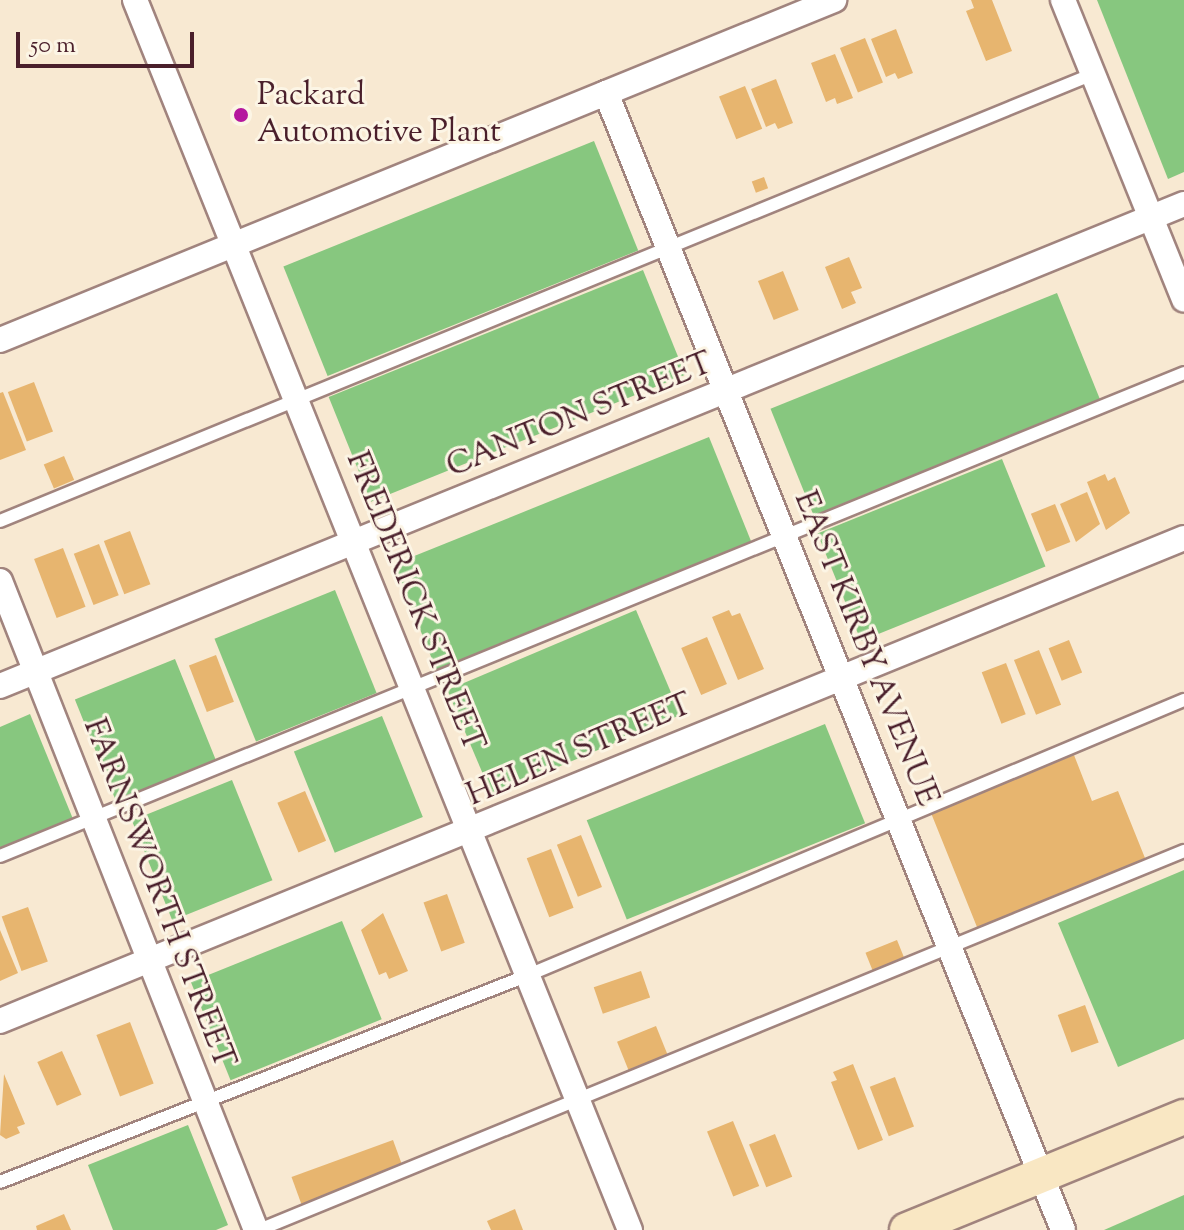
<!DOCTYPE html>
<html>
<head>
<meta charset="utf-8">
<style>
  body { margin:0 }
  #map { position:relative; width:1184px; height:1230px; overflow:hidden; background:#f8e9d2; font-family:"Sorts Mill Goudy",serif }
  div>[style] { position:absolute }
  .green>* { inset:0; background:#87c77f; transform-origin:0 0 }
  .building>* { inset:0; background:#e7b56f; transform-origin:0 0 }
  .roads { filter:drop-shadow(2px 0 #a1847e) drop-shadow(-2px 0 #a1847e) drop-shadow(0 2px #a1847e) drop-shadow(0 -2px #a1847e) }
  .lane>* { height:12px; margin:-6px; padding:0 6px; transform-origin:6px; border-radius:6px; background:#fff }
  .street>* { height:24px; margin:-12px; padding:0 12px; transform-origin:12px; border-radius:12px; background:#fff }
  .secondary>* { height:34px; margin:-17px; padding:0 17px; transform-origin:17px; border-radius:17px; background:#f9e7c3 }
  .dots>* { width:22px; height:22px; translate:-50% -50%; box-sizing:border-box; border:4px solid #fcf5e5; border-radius:50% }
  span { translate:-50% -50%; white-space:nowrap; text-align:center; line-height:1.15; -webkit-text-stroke:6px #fcf5e5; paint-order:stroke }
  .poi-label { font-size:32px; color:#4a1f2b }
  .left { translate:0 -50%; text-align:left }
  .street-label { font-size:32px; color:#4a1f2b }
  .scale { position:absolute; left:16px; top:32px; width:178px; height:36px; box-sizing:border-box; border:4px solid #4a1f2b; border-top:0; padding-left:10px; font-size:24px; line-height:28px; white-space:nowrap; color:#4a1f2b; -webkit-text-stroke:6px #fcf5e5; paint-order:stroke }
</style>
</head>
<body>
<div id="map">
  <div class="green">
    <i style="clip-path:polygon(1097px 0,1184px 0,1184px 172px,1168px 179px)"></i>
    <i style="left:594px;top:141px;width:118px;height:335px;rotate:68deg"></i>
    <i style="left:643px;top:270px;width:113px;height:339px;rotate:68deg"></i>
    <i style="left:1057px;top:293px;width:116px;height:309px;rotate:68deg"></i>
    <i style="left:709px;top:437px;width:115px;height:340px;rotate:68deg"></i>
    <i style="left:1002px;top:459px;width:116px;height:199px;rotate:68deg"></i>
    <i style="left:335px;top:590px;width:111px;height:130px;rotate:68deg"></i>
    <i style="left:636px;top:610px;width:114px;height:205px;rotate:67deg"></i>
    <i style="left:175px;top:659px;width:109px;height:108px;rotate:68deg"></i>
    <i style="clip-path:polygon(30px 714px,73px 819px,0 849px,0 727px)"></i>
    <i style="left:382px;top:716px;width:109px;height:95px;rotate:68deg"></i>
    <i style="left:825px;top:724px;width:107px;height:257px;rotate:68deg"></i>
    <i style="left:232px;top:780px;width:108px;height:108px;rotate:68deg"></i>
    <i style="clip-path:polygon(1184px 870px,1184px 1039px,1118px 1067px,1058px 923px)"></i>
    <i style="left:342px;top:921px;width:106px;height:163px;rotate:68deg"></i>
    <i style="clip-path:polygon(188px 1125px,228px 1225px,216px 1230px,113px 1230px,88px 1165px)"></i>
    <i style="clip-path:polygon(1184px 1195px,1184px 1230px,1104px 1230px)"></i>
  </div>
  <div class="building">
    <i style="clip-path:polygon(971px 0,992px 0,1012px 51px,986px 61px,966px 11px,974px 8px)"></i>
    <i style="clip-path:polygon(896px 29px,913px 73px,898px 79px,895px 73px,886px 77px,871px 39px)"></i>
    <i style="left:865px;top:38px;width:48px;height:27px;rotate:68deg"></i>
    <i style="clip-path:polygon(835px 54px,853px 98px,837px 104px,835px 98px,826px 102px,811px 63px)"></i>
    <i style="clip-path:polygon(776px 79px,793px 123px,778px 129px,775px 123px,766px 127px,751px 89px)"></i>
    <i style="left:745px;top:86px;width:46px;height:28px;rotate:68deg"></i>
    <i style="left:764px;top:177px;width:12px;height:13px;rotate:70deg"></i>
    <i style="clip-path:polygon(849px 257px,862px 288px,851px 292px,856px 303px,842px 309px,825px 267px)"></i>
    <i style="left:783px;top:271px;width:42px;height:27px;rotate:68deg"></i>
    <i style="left:34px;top:382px;width:53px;height:28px;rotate:69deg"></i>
    <i style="clip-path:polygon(3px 392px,26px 450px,0 460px,0 393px)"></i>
    <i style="left:64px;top:456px;width:26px;height:22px;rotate:67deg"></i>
    <i style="clip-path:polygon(1105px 474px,1108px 481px,1115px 477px,1130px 513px,1106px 530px,1087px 482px)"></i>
    <i style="clip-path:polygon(1087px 492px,1100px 524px,1076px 542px,1060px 504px)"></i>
    <i style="left:1055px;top:504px;width:41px;height:26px;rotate:68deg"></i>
    <i style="left:130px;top:531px;width:57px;height:28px;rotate:69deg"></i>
    <i style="left:99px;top:544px;width:55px;height:27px;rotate:69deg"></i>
    <i style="left:63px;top:548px;width:63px;height:31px;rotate:69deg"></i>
    <i style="clip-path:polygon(729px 610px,732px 616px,740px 613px,764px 669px,738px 680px,712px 617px)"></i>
    <i style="left:707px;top:637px;width:51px;height:28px;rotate:67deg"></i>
    <i style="left:1069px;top:640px;width:35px;height:22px;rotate:68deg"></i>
    <i style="left:1039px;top:650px;width:59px;height:27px;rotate:68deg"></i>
    <i style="left:216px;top:655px;width:50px;height:29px;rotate:69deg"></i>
    <i style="left:1006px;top:663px;width:55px;height:26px;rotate:69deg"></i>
    <i style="clip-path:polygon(1074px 755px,1092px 801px,1118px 791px,1147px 863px,979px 932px,931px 813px)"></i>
    <i style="left:305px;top:791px;width:54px;height:30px;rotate:67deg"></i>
    <i style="left:581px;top:835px;width:56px;height:26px;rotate:68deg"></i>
    <i style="left:551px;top:849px;width:63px;height:26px;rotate:69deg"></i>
    <i style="left:447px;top:894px;width:52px;height:25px;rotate:70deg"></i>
    <i style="left:28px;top:907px;width:58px;height:28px;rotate:70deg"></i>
    <i style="clip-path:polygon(383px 913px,408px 971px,389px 979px,386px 972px,379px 975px,361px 930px)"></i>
    <i style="clip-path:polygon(0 930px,18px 973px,0 981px)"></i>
    <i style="left:897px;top:940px;width:22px;height:34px;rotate:68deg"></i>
    <i style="left:641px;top:971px;width:28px;height:50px;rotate:71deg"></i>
    <i style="left:1085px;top:1005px;width:40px;height:29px;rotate:70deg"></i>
    <i style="left:130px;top:1022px;width:66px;height:36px;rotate:69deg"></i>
    <i style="left:656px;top:1026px;width:32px;height:42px;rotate:68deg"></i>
    <i style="left:62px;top:1051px;width:48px;height:27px;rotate:66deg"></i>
    <i style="clip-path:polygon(853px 1064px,883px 1140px,858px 1150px,831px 1082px,837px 1080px,833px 1072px)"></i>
    <i style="clip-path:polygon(4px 1074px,25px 1124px,17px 1127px,20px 1133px,6px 1139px,0 1135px)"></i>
    <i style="left:895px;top:1077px;width:53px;height:27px;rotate:69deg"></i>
    <i style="left:733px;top:1121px;width:70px;height:28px;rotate:68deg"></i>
    <i style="left:775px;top:1134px;width:46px;height:28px;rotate:68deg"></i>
    <i style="left:393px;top:1140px;width:29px;height:108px;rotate:70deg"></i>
    <i style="clip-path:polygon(515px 1209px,523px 1230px,491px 1230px,487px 1221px)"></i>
    <i style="clip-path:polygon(64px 1214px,71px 1230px,37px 1230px,36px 1226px)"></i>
  </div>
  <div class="roads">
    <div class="lane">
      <i style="left:0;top:521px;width:1181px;rotate:-22.24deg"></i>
      <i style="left:0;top:856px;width:1279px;rotate:-22.19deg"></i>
      <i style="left:0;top:1182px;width:565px;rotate:-21.39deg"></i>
      <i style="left:526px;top:976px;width:714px;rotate:-22.76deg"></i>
      <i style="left:259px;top:1230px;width:1000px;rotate:-22.28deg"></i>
    </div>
    <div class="street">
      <i style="left:135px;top:0;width:1326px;rotate:68.08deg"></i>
      <i style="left:1063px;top:0;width:323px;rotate:68deg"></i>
      <i style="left:606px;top:93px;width:1225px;rotate:68.1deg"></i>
      <i style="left:0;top:340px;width:901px;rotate:-22.18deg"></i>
      <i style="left:0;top:581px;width:698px;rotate:68.47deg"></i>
      <i style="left:0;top:686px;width:1278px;rotate:-22.15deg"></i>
      <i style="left:0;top:1021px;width:1279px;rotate:-22.19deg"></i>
    </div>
    <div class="secondary">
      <i style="left:907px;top:1230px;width:299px;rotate:-22.2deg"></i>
    </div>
  </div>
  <div class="dots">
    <i style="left:241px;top:115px;background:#b5179e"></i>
  </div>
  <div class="poi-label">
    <span class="left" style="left:257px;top:115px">Packard<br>Automotive Plant</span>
  </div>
  <div class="street-label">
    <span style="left:580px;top:416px;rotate:-22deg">CANTON STREET</span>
    <span style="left:414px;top:602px;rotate:68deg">FREDERICK STREET</span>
    <span style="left:865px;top:649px;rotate:68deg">EAST KIRBY AVENUE</span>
    <span style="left:580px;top:751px;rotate:-23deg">HELEN STREET</span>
    <span style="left:158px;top:894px;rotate:69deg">FARNSWORTH STREET</span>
  </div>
  <div class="scale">50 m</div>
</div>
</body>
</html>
